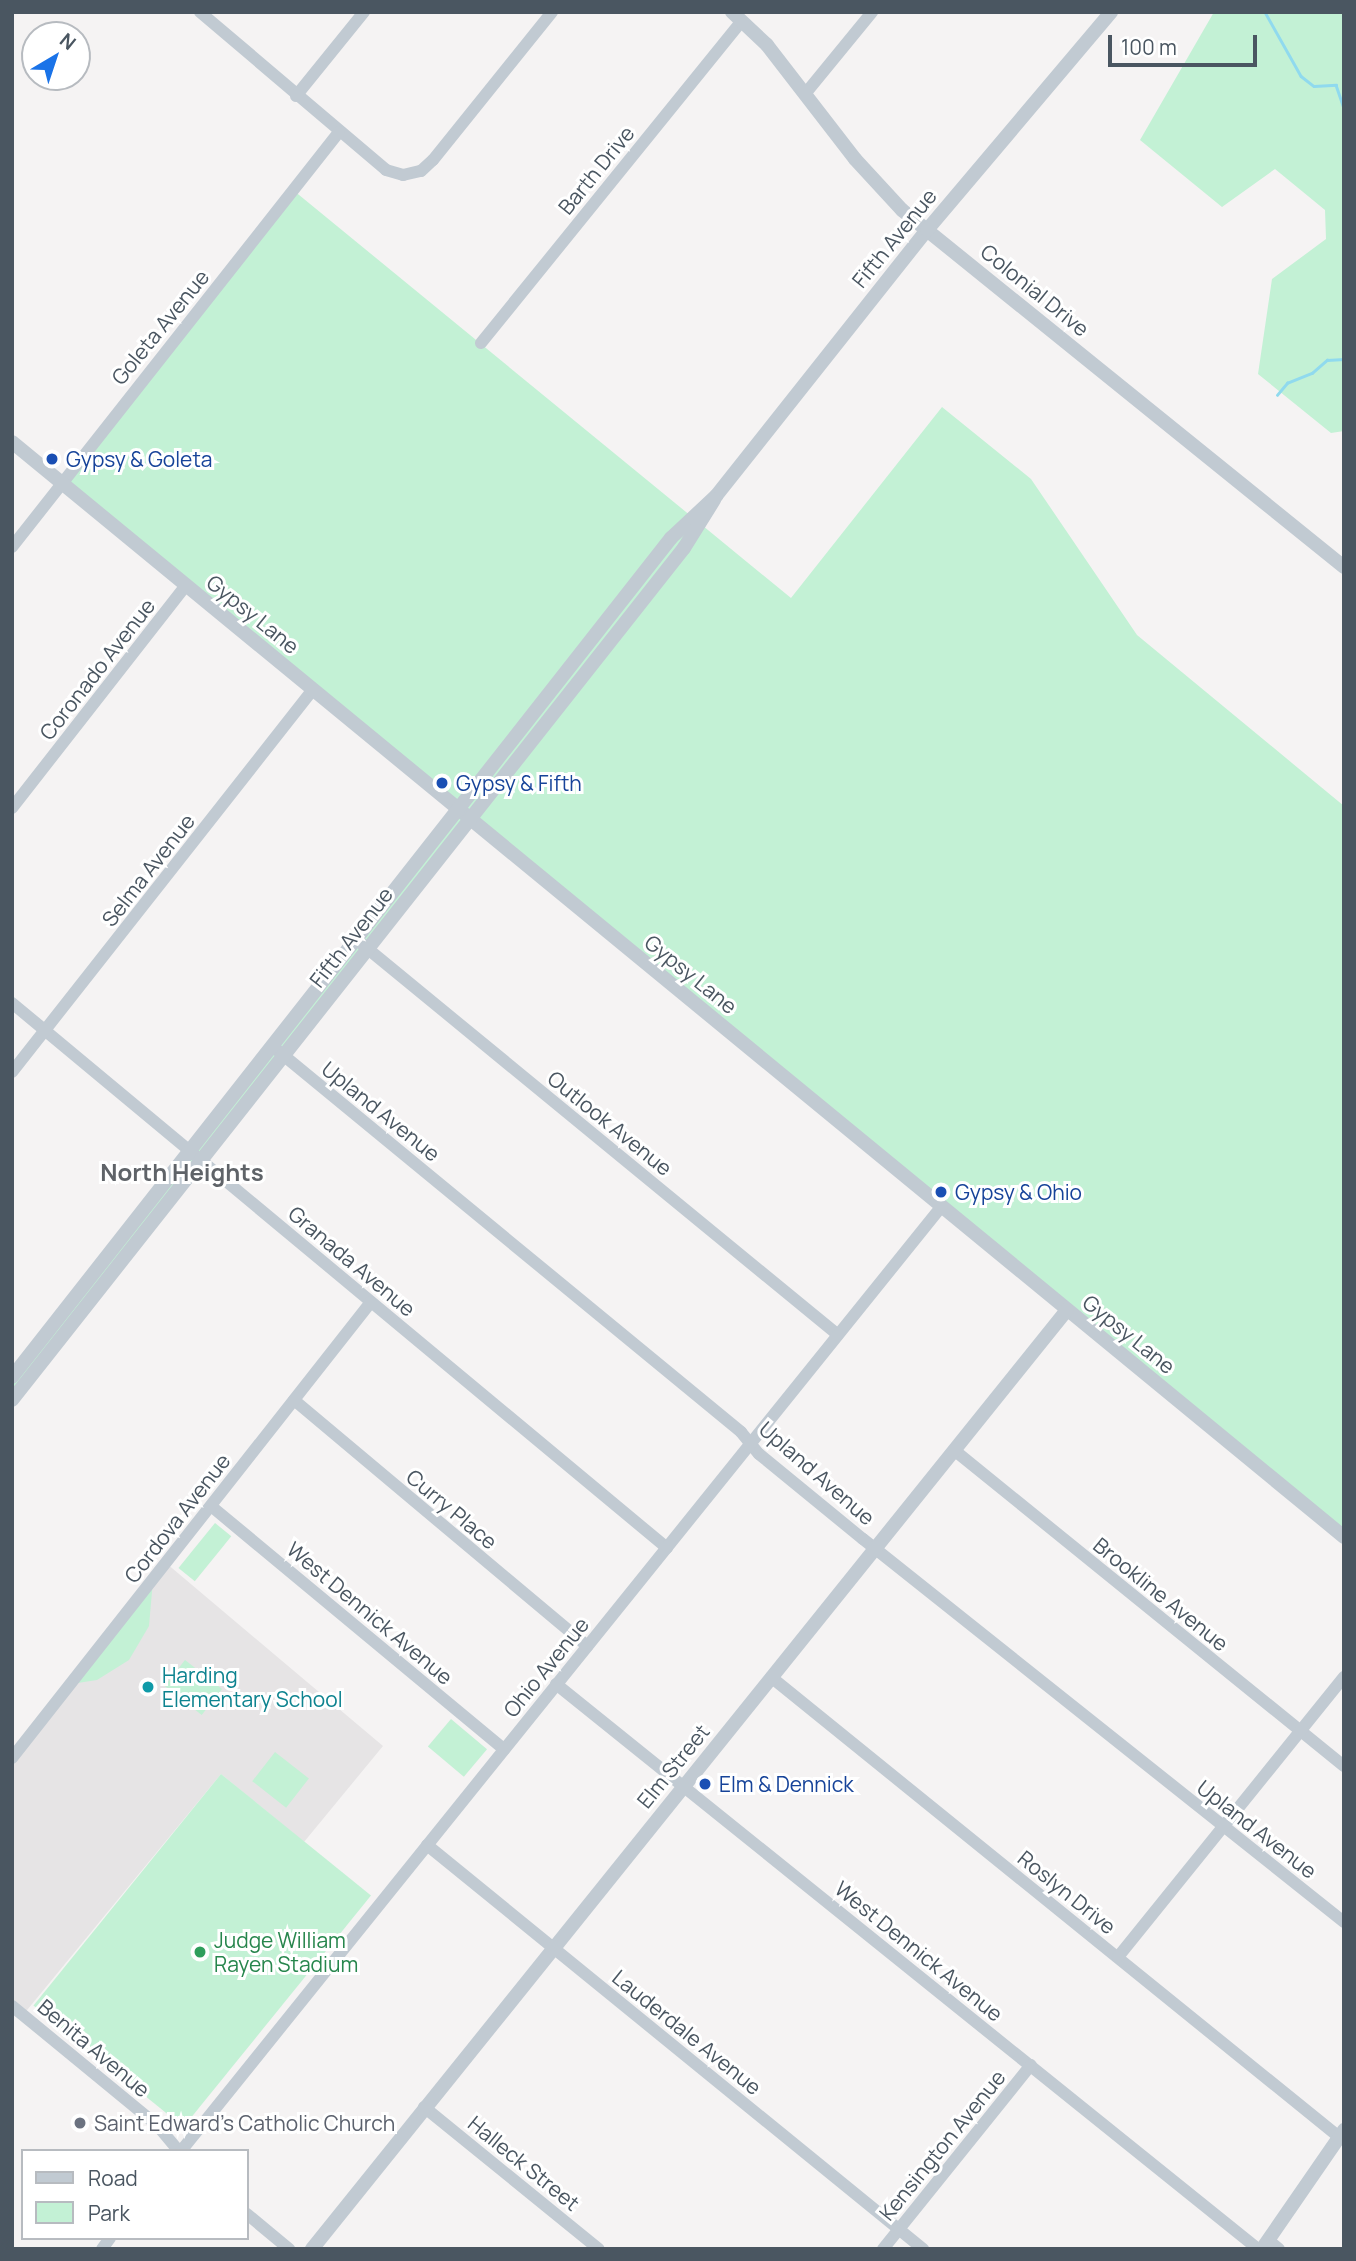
<!DOCTYPE html>
<html>
<head>
<meta charset="utf-8">
<style>
  body { margin:0 }
  #map { position:relative; width:1356px; height:2261px; overflow:hidden; background:#f5f3f3; font-family:Manrope,sans-serif }
  div>[style] { position:absolute }
  .education>* { inset:0; background:#e6e4e5 }
  .green>* { inset:0; background:#c3f1d5; transform-origin:0 0 }
  .stream>* { height:2.5px; margin:-1.25px; padding:0 1.25px; transform-origin:1.25px; border-radius:1.25px; background:#90daee }
  .minor>* { height:12px; margin:-6px; padding:0 6px; transform-origin:6px; border-radius:6px; background:#c1cad2 }
  .tertiary>* { height:14px; margin:-7px; padding:0 7px; transform-origin:7px; border-radius:7px; background:#c1cad2 }
  .dots>* { width:19px; height:19px; translate:-50% -50%; box-sizing:border-box; border:4px solid #fff; border-radius:50% }
  span { translate:-50% -50%; white-space:nowrap; text-align:center; line-height:1.15; -webkit-text-stroke:6px #fff; paint-order:stroke }
  .street-label { font-size:21px; color:#4a5661 }
  .transit-label { font-size:21px; color:#164399 }
  .left { translate:0 -50%; text-align:left }
  .culture-label { font-size:21px; color:#0d838f }
  .leisure-label { font-size:21px; color:#27864d }
  .worship-label { font-size:21px; color:#5b616d }
  .quarter-label { font-size:24px; color:#5f6368; font-weight:700 }
  .frame { position:absolute; inset:0; border:14px solid #4a5661; pointer-events:none }
  .legend { position:absolute; left:21px; top:2149px; width:228px; height:91px; box-sizing:border-box; background:#fff; border:2px solid #b7bbc0; margin:0; padding:9px 12px; list-style:none; font-size:21px; color:#4a5661 }
  .legend li { display:flex; align-items:center; gap:14px; height:35px }
  .legend b { width:35px; border:2px solid #b7bbc0 }
  .north { position:absolute; left:21px; top:21px; width:70px; height:70px; box-sizing:border-box; background:#fff; border:2px solid #b7bbc0; border-radius:50%; rotate:39deg; font-size:19px; font-weight:700; line-height:28px; text-align:center; color:#4a5661 }
  .north::after { content:''; display:block; margin:auto; width:24px; height:32px; background:#1a73e8; clip-path:polygon(50% 0,100% 100%,50% 72%,0 100%) }
  .scale { position:absolute; left:1108px; top:35px; width:149px; height:32px; box-sizing:border-box; border:4px solid #4a5661; border-top:0; padding-left:9px; font-size:21px; line-height:24px; white-space:nowrap; color:#4a5661; -webkit-text-stroke:5px #fff; paint-order:stroke }
</style>
</head>
<body>
<div id="map">
  <div class="education">
    <i style="clip-path:polygon(166px 1563px,383px 1746px,304px 1842px,221px 1774px,23px 2015px,12px 2006px,12px 1758px)"></i>
  </div>
  <div class="green">
    <i style="clip-path:polygon(1214px 12px,1344px 12px,1344px 431px,1331px 433px,1258px 374px,1272px 279px,1326px 239px,1325px 210px,1275px 169px,1222px 207px,1140px 140px)"></i>
    <i style="clip-path:polygon(293px 190px,791px 598px,942px 407px,1031px 479px,1137px 635px,1344px 806px,1344px 1538px,470px 819px,12px 1400px,12px 1377px,457px 809px,62px 483px)"></i>
    <i style="left:215px;top:1523px;width:21px;height:58px;rotate:39deg"></i>
    <i style="clip-path:polygon(153px 1580px,149px 1626px,129px 1660px,97px 1680px,71px 1684px)"></i>
    <i style="left:185px;top:1660px;width:47px;height:33px;rotate:38deg"></i>
    <i style="left:451px;top:1719px;width:47px;height:36px;rotate:40deg"></i>
    <i style="left:275px;top:1752px;width:43px;height:37px;rotate:38deg"></i>
    <i style="left:221px;top:1774px;width:193px;height:298px;rotate:39deg"></i>
  </div>
  <div class="stream">
    <i style="left:1265px;top:12px;width:73px;rotate:60.6deg"></i>
    <i style="left:1301px;top:76px;width:16px;rotate:38deg"></i>
    <i style="left:1314px;top:86px;width:22px;rotate:-3deg"></i>
    <i style="left:1336px;top:85px;width:24px;rotate:71deg"></i>
    <i style="left:1277px;top:395px;width:16px;rotate:-50deg"></i>
    <i style="left:1287px;top:383px;width:27px;rotate:-22deg"></i>
    <i style="left:1312px;top:373px;width:20px;rotate:-41deg"></i>
    <i style="left:1327px;top:360px;width:17px;rotate:-3deg"></i>
  </div>
  <div class="minor">
    <i style="left:200px;top:12px;width:244px;rotate:40.3deg"></i>
    <i style="left:386px;top:170px;width:18px;rotate:16deg"></i>
    <i style="left:403px;top:175px;width:18px;rotate:-13deg"></i>
    <i style="left:421px;top:171px;width:16px;rotate:-43deg"></i>
    <i style="left:433px;top:160px;width:190px;rotate:-51.2deg"></i>
    <i style="left:805px;top:94px;width:106px;rotate:-50.7deg"></i>
    <i style="left:296px;top:96px;width:108px;rotate:-51deg"></i>
    <i style="left:481px;top:343px;width:414px;rotate:-51deg"></i>
    <i style="left:12px;top:547px;width:528px;rotate:-51.76deg"></i>
    <i style="left:12px;top:808px;width:283px;rotate:-52deg"></i>
    <i style="left:357px;top:940px;width:622px;rotate:39.39deg"></i>
    <i style="left:12px;top:1003px;width:852px;rotate:39.76deg"></i>
    <i style="left:277px;top:1050px;width:601px;rotate:39.46deg"></i>
    <i style="left:741px;top:1432px;width:28px;rotate:51deg"></i>
    <i style="left:759px;top:1454px;width:134px;rotate:39.3deg"></i>
    <i style="left:863px;top:1539px;width:615px;rotate:38.53deg"></i>
    <i style="left:12px;top:1072px;width:486px;rotate:-51.8deg"></i>
    <i style="left:294px;top:1400px;width:383px;rotate:40deg"></i>
    <i style="left:954px;top:1450px;width:502px;rotate:39.02deg"></i>
    <i style="left:211px;top:1506px;width:381px;rotate:39.7deg"></i>
    <i style="left:771px;top:1677px;width:731px;rotate:39deg"></i>
    <i style="left:556px;top:1684px;width:901px;rotate:38.83deg"></i>
    <i style="left:12px;top:1758px;width:580px;rotate:-51.79deg"></i>
    <i style="left:427px;top:1845px;width:640px;rotate:39.16deg"></i>
    <i style="left:1118px;top:1957px;width:360px;rotate:-51.1deg"></i>
    <i style="left:12px;top:2006px;width:188px;rotate:39.4deg"></i>
    <i style="left:157px;top:2125px;width:34px;rotate:50deg"></i>
    <i style="left:424px;top:2107px;width:225px;rotate:39.1deg"></i>
    <i style="left:181px;top:2151px;width:1212px;rotate:-51.16deg"></i>
    <i style="left:247px;top:2214px;width:55px;rotate:39.8deg"></i>
    <i style="left:1268px;top:2240px;width:14px;rotate:39deg"></i>
    <i style="left:102px;top:2249px;width:14px;rotate:-54deg"></i>
    <i style="left:883px;top:2249px;width:236px;rotate:-51.2deg"></i>
  </div>
  <div class="tertiary">
    <i style="left:732px;top:12px;width:48px;rotate:43.3deg"></i>
    <i style="left:767px;top:45px;width:144px;rotate:52.3deg"></i>
    <i style="left:855px;top:159px;width:69px;rotate:47.3deg"></i>
    <i style="left:902px;top:210px;width:568px;rotate:38.93deg"></i>
    <i style="left:12px;top:442px;width:1724px;rotate:39.42deg"></i>
    <i style="left:12px;top:1377px;width:1067px;rotate:-51.85deg"></i>
    <i style="left:671px;top:538px;width:62px;rotate:-43deg"></i>
    <i style="left:716px;top:496px;width:340px;rotate:-51.6deg"></i>
    <i style="left:927px;top:230px;width:285px;rotate:-49.8deg"></i>
    <i style="left:12px;top:1400px;width:1085px;rotate:-51.74deg"></i>
    <i style="left:684px;top:548px;width:57px;rotate:-58deg"></i>
    <i style="left:312px;top:2249px;width:1205px;rotate:-51.2deg"></i>
    <i style="left:1262px;top:2249px;width:145px;rotate:-55.4deg"></i>
  </div>
  <div class="dots">
    <i style="left:52px;top:459px;background:#1a4fb4"></i>
    <i style="left:442px;top:783px;background:#1a4fb4"></i>
    <i style="left:941px;top:1192px;background:#1a4fb4"></i>
    <i style="left:148px;top:1687px;background:#0f9aa8"></i>
    <i style="left:705px;top:1784px;background:#1a4fb4"></i>
    <i style="left:200px;top:1952px;background:#2e9e5b"></i>
    <i style="left:80px;top:2123px;background:#6b7280"></i>
  </div>
  <div class="street-label">
    <span style="left:596px;top:170px;rotate:-51deg">Barth Drive</span>
    <span style="left:894px;top:238px;rotate:-51deg">Fifth Avenue</span>
    <span style="left:1035px;top:290px;rotate:39deg">Colonial Drive</span>
    <span style="left:160px;top:327px;rotate:-51deg">Goleta Avenue</span>
    <span style="left:253px;top:614px;rotate:39deg">Gypsy Lane</span>
    <span style="left:97px;top:669px;rotate:-52deg">Coronado Avenue</span>
    <span style="left:148px;top:870px;rotate:-52deg">Selma Avenue</span>
    <span style="left:351px;top:937px;rotate:-52deg">Fifth Avenue</span>
    <span style="left:691px;top:974px;rotate:39deg">Gypsy Lane</span>
    <span style="left:381px;top:1111px;rotate:39deg">Upland Avenue</span>
    <span style="left:610px;top:1123px;rotate:39deg">Outlook Avenue</span>
    <span style="left:352px;top:1261px;rotate:40deg">Granada Avenue</span>
    <span style="left:1129px;top:1334px;rotate:39deg">Gypsy Lane</span>
    <span style="left:817px;top:1473px;rotate:41deg">Upland Avenue</span>
    <span style="left:452px;top:1509px;rotate:40deg">Curry Place</span>
    <span style="left:177px;top:1518px;rotate:-52deg">Cordova Avenue</span>
    <span style="left:1161px;top:1594px;rotate:39deg">Brookline Avenue</span>
    <span style="left:370px;top:1613px;rotate:40deg">West Dennick Avenue</span>
    <span style="left:546px;top:1667px;rotate:-51deg">Ohio Avenue</span>
    <span style="left:673px;top:1766px;rotate:-51deg">Elm Street</span>
    <span style="left:1257px;top:1829px;rotate:38deg">Upland Avenue</span>
    <span style="left:1067px;top:1892px;rotate:39deg">Roslyn Drive</span>
    <span style="left:919px;top:1951px;rotate:39deg">West Dennick Avenue</span>
    <span style="left:687px;top:2032px;rotate:39deg">Lauderdale Avenue</span>
    <span style="left:94px;top:2048px;rotate:40deg">Benita Avenue</span>
    <span style="left:942px;top:2145px;rotate:-51deg">Kensington Avenue</span>
    <span style="left:524px;top:2163px;rotate:39deg">Halleck Street</span>
  </div>
  <div class="transit-label">
    <span class="left" style="left:66px;top:459px">Gypsy &amp; Goleta</span>
    <span class="left" style="left:456px;top:783px">Gypsy &amp; Fifth</span>
    <span class="left" style="left:955px;top:1192px">Gypsy &amp; Ohio</span>
    <span class="left" style="left:719px;top:1784px">Elm &amp; Dennick</span>
  </div>
  <div class="culture-label">
    <span class="left" style="left:162px;top:1687px">Harding<br>Elementary School</span>
  </div>
  <div class="leisure-label">
    <span class="left" style="left:214px;top:1952px">Judge William<br>Rayen Stadium</span>
  </div>
  <div class="worship-label">
    <span class="left" style="left:94px;top:2123px">Saint Edward's Catholic Church</span>
  </div>
  <div class="quarter-label">
    <span style="left:182px;top:1172px">North Heights</span>
  </div>
  <div class="frame"></div>
  <ul class="legend">
  <li><b style="height:9px;background:#c1cad2"></b>Road</li>
  <li><b style="height:19px;background:#c3f1d5"></b>Park</li>
  </ul>
  <div class="north">N</div>
  <div class="scale">100 m</div>
</div>
</body>
</html>
